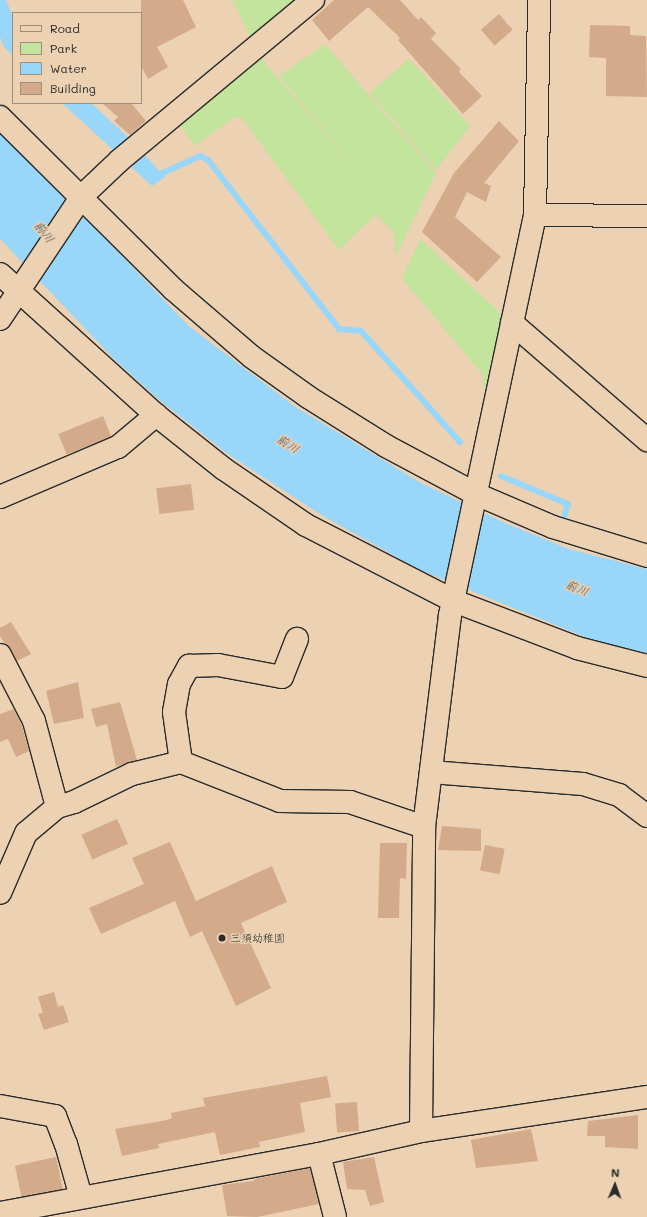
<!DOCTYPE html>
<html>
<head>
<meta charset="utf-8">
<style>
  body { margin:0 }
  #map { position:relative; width:647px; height:1217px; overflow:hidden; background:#ecd1b3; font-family:Mali,"Klee One",sans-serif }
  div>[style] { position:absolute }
  .green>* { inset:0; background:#c2e49d }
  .water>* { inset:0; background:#99d7fa }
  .stream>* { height:6px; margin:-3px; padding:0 3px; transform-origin:3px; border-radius:3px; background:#99d7fa }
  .building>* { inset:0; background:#d3aa8a; transform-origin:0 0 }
  .roads { filter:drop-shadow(1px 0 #2b2b2b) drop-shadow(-1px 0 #2b2b2b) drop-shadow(0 1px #2b2b2b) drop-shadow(0 -1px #2b2b2b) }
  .minor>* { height:22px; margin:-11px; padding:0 11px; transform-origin:11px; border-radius:11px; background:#ecd1b3 }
  .dots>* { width:11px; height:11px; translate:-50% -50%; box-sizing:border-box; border:2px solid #ecd1b3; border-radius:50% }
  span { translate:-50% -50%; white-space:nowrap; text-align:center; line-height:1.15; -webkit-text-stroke:3px #ecd1b3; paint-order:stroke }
  .poi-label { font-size:11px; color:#2b2b2b }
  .left { translate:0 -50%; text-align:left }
  .water-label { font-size:12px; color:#3c454a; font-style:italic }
  .legend { position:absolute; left:12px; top:12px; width:130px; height:92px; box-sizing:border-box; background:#ecd1b3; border:1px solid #9f8f7d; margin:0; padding:5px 7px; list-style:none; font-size:12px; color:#2b2b2b }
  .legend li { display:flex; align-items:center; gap:8px; height:20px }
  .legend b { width:20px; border:1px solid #9f8f7d }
  .north { position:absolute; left:595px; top:1165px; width:40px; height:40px; -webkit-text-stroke:3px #ecd1b3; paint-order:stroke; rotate:2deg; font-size:11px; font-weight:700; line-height:16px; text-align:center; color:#2b2b2b }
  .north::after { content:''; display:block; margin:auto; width:14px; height:18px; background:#2b2b2b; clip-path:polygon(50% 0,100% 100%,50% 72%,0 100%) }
</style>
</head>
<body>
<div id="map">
  <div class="green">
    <i style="clip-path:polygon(232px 0,302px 0,252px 40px)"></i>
    <i style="clip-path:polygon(325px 44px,436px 173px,396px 256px,393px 232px,376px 214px,339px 250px,241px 117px,233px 118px,195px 146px,178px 123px,258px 55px,374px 189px,279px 76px)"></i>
    <i style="clip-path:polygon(409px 59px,470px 126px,436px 170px,370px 93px)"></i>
    <i style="clip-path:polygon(420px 239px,503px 315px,488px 387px,483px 386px,483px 375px,402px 278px)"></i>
  </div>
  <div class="water">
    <i style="clip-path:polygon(0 0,6px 0,13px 17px,13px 56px,4px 47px,0 37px)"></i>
    <i style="clip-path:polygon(62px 103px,91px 103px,130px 139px,165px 177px,152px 186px)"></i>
    <i style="clip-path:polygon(0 129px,190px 327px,294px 406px,421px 483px,505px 523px,569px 549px,647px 569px,647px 653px,595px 641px,420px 570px,323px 516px,229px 455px,158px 399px,115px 360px,0 239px)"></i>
  </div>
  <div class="stream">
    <i style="left:156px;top:176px;width:48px;rotate:-24.4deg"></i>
    <i style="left:200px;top:156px;width:9px;rotate:27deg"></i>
    <i style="left:208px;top:160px;width:214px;rotate:52.2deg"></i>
    <i style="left:339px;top:329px;width:22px;rotate:5deg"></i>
    <i style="left:361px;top:331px;width:149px;rotate:48.3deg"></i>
    <i style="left:501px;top:476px;width:73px;rotate:22.7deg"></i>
    <i style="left:568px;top:504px;width:14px;rotate:107deg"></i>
  </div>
  <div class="building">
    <i style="clip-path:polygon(141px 0,183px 0,196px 27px,157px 47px,168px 67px,148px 79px,141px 66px)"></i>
    <i style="clip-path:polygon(334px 0,400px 0,418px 20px,421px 17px,436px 33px,431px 39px,461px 69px,459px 72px,482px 96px,463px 114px,398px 40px,400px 38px,368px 7px,329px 41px,312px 20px)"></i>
    <i style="left:499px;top:14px;width:21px;height:24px;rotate:49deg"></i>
    <i style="clip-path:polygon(590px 25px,630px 26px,630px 35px,646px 36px,647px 97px,606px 96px,606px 58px,589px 57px)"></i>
    <i style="clip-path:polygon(102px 103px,131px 103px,146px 121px,130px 135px,114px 121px,118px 117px)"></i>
    <i style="clip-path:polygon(499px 121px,519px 141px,484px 183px,491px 186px,486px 202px,467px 192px,455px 217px,501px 257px,477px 282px,422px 232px,454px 173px)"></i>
    <i style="left:103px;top:416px;width:22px;height:48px;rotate:68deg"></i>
    <i style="left:191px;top:484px;width:26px;height:35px;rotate:83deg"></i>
    <i style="clip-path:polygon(11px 622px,31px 654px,17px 661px,0 636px,0 628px)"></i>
    <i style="clip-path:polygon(78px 682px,84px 718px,54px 724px,46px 691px)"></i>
    <i style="clip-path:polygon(120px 702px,137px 760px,116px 767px,107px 724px,96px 727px,91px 709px)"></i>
    <i style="clip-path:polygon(14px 709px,22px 726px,29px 751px,16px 757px,8px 739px,0 742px,0 714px)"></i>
    <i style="left:117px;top:819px;width:27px;height:39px;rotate:66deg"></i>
    <i style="clip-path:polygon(442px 826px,481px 829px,481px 851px,438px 850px)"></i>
    <i style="clip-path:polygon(170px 842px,196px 901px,272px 866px,287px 902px,241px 923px,271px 988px,236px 1006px,202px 931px,190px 937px,175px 901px,101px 934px,89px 908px,144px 884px,132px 858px)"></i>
    <i style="clip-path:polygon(380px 843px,407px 843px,406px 879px,400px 878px,399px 918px,378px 918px)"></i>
    <i style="left:485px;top:845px;width:20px;height:26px;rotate:11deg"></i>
    <i style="clip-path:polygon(54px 992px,58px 1007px,63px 1005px,69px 1022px,44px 1030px,38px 1014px,43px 1013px,38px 997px)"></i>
    <i style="clip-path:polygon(327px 1076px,331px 1097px,300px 1103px,305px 1132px,259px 1142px,260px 1147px,220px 1155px,215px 1132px,158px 1144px,159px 1148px,122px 1156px,115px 1129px,167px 1120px,172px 1118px,171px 1113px,205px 1106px,203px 1098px)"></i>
    <i style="left:357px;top:1102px;width:29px;height:22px;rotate:86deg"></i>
    <i style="clip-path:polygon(638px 1115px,638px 1149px,605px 1147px,605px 1136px,587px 1136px,588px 1121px)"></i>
    <i style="clip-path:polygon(531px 1129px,538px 1161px,476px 1168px,471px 1140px)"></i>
    <i style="left:56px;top:1157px;width:33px;height:42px;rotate:78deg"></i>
    <i style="clip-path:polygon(374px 1157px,384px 1202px,370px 1206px,365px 1190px,347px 1189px,343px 1162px)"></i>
    <i style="clip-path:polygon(310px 1168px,319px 1204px,257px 1217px,227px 1216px,222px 1185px,254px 1181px,254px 1179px)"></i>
  </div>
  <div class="roads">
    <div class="minor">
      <i style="left:0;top:117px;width:244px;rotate:44.8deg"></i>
      <i style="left:173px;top:289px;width:104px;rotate:40.7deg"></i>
      <i style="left:252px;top:357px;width:69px;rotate:35.5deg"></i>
      <i style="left:308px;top:397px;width:92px;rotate:32.1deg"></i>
      <i style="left:386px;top:446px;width:102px;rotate:28.1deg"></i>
      <i style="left:476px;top:494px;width:84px;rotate:23.2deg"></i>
      <i style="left:553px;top:527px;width:98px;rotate:17.1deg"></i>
      <i style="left:535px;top:215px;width:112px;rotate:0.5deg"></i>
      <i style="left:0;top:274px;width:210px;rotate:42.1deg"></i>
      <i style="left:156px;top:415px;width:87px;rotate:38.5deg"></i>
      <i style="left:224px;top:469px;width:99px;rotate:34.3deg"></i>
      <i style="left:306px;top:525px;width:166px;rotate:27.2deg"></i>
      <i style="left:454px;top:601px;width:132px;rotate:20.9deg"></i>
      <i style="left:577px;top:648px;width:72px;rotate:14.4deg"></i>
      <i style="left:0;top:319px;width:148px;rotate:-56.3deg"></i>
      <i style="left:82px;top:196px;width:52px;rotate:-43.5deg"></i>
      <i style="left:120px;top:160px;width:251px;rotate:-39.7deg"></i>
      <i style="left:512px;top:323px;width:179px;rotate:40.9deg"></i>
      <i style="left:0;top:497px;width:128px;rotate:-23deg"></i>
      <i style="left:118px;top:447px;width:50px;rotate:-40.1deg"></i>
      <i style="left:0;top:655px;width:74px;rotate:62.7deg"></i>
      <i style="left:34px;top:721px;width:89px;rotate:75deg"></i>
      <i style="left:57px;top:807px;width:40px;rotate:140deg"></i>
      <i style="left:26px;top:833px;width:65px;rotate:113.4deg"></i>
      <i style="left:181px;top:762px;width:50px;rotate:-98deg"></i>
      <i style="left:174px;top:712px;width:28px;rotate:-80deg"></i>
      <i style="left:179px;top:684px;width:21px;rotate:-61deg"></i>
      <i style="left:189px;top:666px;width:29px;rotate:-2deg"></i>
      <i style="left:218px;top:665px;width:65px;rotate:10.6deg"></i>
      <i style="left:282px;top:677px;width:41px;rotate:-68.5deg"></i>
      <i style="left:431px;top:772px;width:152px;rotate:4.5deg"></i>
      <i style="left:583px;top:784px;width:38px;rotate:17deg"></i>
      <i style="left:619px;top:795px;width:35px;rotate:37deg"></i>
      <i style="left:57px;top:807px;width:18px;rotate:-16deg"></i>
      <i style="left:74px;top:802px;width:64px;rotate:-25.8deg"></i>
      <i style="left:132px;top:774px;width:50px;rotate:-13.8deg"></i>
      <i style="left:181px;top:762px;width:106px;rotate:21.5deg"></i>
      <i style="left:280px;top:801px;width:70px;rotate:0.8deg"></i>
      <i style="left:350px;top:802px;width:78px;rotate:18.7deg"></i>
      <i style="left:0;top:1106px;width:56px;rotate:10.3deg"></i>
      <i style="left:55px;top:1116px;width:30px;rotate:69deg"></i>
      <i style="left:66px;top:1144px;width:55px;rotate:74.2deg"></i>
      <i style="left:421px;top:1131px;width:304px;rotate:-89.4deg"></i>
      <i style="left:424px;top:827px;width:214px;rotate:-83deg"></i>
      <i style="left:450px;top:615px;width:409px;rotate:-78deg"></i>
      <i style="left:535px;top:215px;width:215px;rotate:-88.9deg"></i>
      <i style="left:319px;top:1154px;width:65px;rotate:75.7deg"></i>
      <i style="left:0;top:1213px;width:324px;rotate:-10.5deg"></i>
      <i style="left:319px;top:1154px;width:105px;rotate:-12.7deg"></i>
      <i style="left:421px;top:1131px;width:229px;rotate:-8.6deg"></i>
    </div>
  </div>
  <div class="dots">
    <i style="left:222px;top:938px;background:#2b2b2b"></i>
  </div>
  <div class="poi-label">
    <span class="left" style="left:230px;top:938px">三須幼稚園</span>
  </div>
  <div class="water-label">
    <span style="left:44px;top:232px;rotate:52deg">前川</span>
    <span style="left:288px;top:444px;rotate:33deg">前川</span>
    <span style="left:577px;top:588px;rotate:23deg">前川</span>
  </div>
  <ul class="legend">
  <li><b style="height:5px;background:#ecd1b3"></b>Road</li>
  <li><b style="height:11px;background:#c2e49d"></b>Park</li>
  <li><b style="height:11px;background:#99d7fa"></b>Water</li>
  <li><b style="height:11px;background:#d3aa8a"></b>Building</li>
  </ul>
  <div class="north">N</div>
</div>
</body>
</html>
